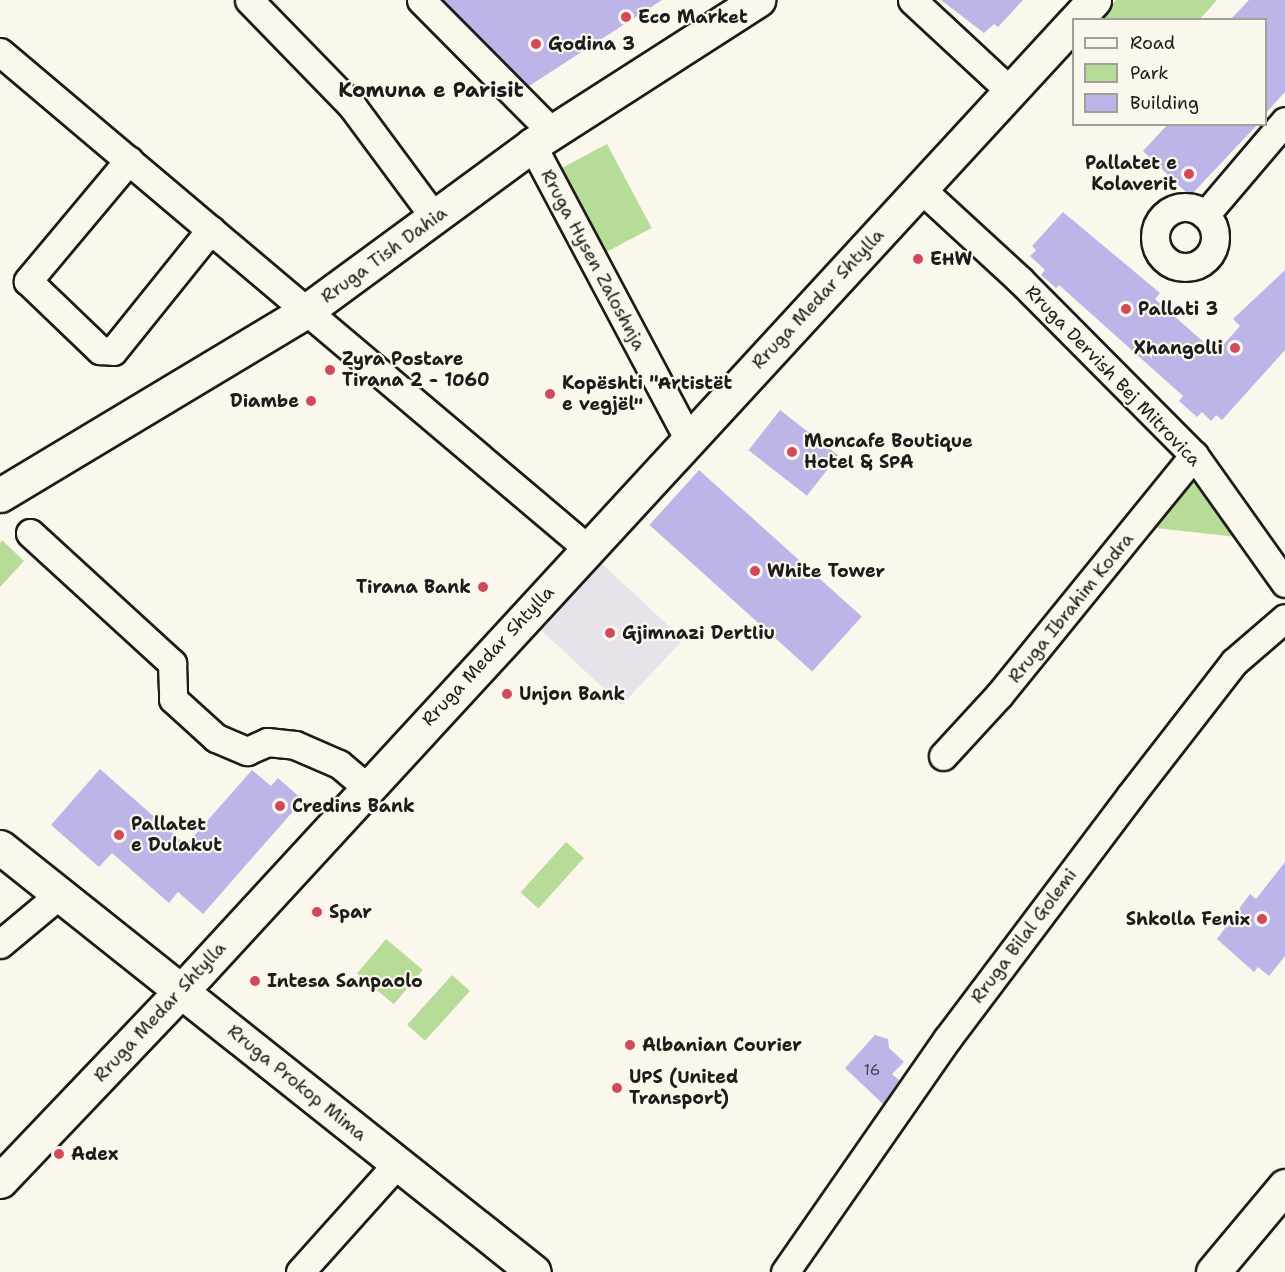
<!DOCTYPE html>
<html>
<head>
<meta charset="utf-8">
<style>
  body { margin:0 }
  #map { position:relative; width:1285px; height:1272px; overflow:hidden; background:#fbf7ec; font-family:"Shantell Sans",sans-serif }
  div>[style] { position:absolute }
  .built>* { inset:0; background:#e8e3ea; transform-origin:0 0 }
  .green>* { inset:0; background:#b6dc97; transform-origin:0 0 }
  .building>* { inset:0; background:#bdb5e7; transform-origin:0 0 }
  .roads { filter:drop-shadow(2px 0 #1c1c1c) drop-shadow(-2px 0 #1c1c1c) drop-shadow(0 2px #1c1c1c) drop-shadow(0 -2px #1c1c1c) }
  .minor>* { height:27px; margin:-13.5px; padding:0 13.5px; transform-origin:13.5px; border-radius:13.5px; background:#fbf7ec }
  .minor>.ring { margin:-13.5px; padding:0; box-sizing:content-box; background:none; border:27px solid #fbf7ec; border-radius:50% }
  .tertiary>* { height:33px; margin:-16.5px; padding:0 16.5px; transform-origin:16.5px; border-radius:16.5px; background:#fbf7ec }
  .dots>* { width:16px; height:16px; translate:-50% -50%; box-sizing:border-box; border:3px solid #fbf7ec; border-radius:50% }
  span { translate:-50% -50%; white-space:nowrap; text-align:center; line-height:1.15; -webkit-text-stroke:4.5px #fbf7ec; paint-order:stroke }
  .number-label { font-size:15px; color:#44424f }
  .number-label span { -webkit-text-stroke-width:0 }
  .poi-label { font-size:18px; color:#1c1c1c; font-weight:700 }
  .left { translate:0 -50%; text-align:left }
  .right { translate:-100% -50%; text-align:right }
  .street-label { font-size:18px; color:#1c1c1c }
  .quarter-label { font-size:21px; color:#1c1c1c; font-weight:700 }
  .legend { position:absolute; left:1072px; top:18px; width:195px; height:108px; box-sizing:border-box; background:#fbf7ec; border:2px solid #a29f99; margin:0; padding:8px 10px; list-style:none; font-size:18px; color:#1c1c1c }
  .legend li { display:flex; align-items:center; gap:12px; height:30px }
  .legend b { width:30px; border:2px solid #a29f99 }
</style>
</head>
<body>
<div id="map">
  <div class="built">
    <i style="left:599px;top:561px;width:115px;height:90px;rotate:43deg"></i>
  </div>
  <div class="green">
    <i style="clip-path:polygon(1116px 0,1217px 0,1200px 19px,1099px 20px)"></i>
    <i style="left:607px;top:144px;width:95px;height:55px;rotate:62deg"></i>
    <i style="clip-path:polygon(1195px 479px,1237px 537px,1156px 528px)"></i>
    <i style="clip-path:polygon(2px 540px,24px 561px,0 587px,0 543px)"></i>
    <i style="left:566px;top:842px;width:24px;height:68px;rotate:42deg"></i>
    <i style="left:386px;top:939px;width:48px;height:45px;rotate:40deg"></i>
    <i style="left:452px;top:975px;width:24px;height:67px;rotate:42deg"></i>
  </div>
  <div class="building">
    <i style="clip-path:polygon(443px 0,662px 0,529px 86px)"></i>
    <i style="clip-path:polygon(941px 0,1023px 0,998px 27px,994px 24px,984px 33px)"></i>
    <i style="clip-path:polygon(1249px 0,1285px 0,1285px 92px,1266px 113px,1266px 20px,1230px 20px)"></i>
    <i style="clip-path:polygon(1168px 124px,1258px 124px,1190px 196px,1143px 151px)"></i>
    <i style="clip-path:polygon(1063px 212px,1160px 293px,1155px 299px,1216px 353px,1240px 326px,1233px 319px,1285px 270px,1285px 350px,1222px 420px,1216px 415px,1211px 421px,1202px 412px,1197px 417px,1179px 401px,1183px 396px,1059px 285px,1056px 288px,1041px 275px,1045px 270px,1030px 256px,1036px 250px,1032px 246px)"></i>
    <i style="left:780px;top:410px;width:74px;height:51px;rotate:38deg"></i>
    <i style="left:699px;top:470px;width:219px;height:74px;rotate:42deg"></i>
    <i style="clip-path:polygon(100px 769px,186px 845px,252px 770px,271px 786px,278px 778px,303px 800px,203px 914px,178px 892px,169px 903px,112px 853px,99px 867px,51px 825px)"></i>
    <i style="clip-path:polygon(1285px 862px,1285px 956px,1269px 976px,1258px 967px,1254px 972px,1217px 939px,1250px 894px,1256px 899px)"></i>
    <i style="clip-path:polygon(875px 1035px,888px 1039px,889px 1048px,904px 1062px,892px 1074px,899px 1080px,883px 1104px,845px 1068px)"></i>
  </div>
  <div class="roads">
    <div class="minor">
      <i style="left:249px;top:0;width:148px;rotate:45.8deg"></i>
      <i style="left:352px;top:106px;width:139px;rotate:53.5deg"></i>
      <i style="left:421px;top:0;width:186px;rotate:45.2deg"></i>
      <i style="left:912px;top:0;width:134px;rotate:42.9deg"></i>
      <i style="left:0;top:52px;width:768px;rotate:40.2deg"></i>
      <i style="left:532px;top:145px;width:333px;rotate:62deg"></i>
      <i style="left:129px;top:160px;width:158px;rotate:129.9deg"></i>
      <i style="left:28px;top:281px;width:100px;rotate:43.8deg"></i>
      <i style="left:100px;top:350px;width:13px;rotate:4deg"></i>
      <i style="left:113px;top:351px;width:156px;rotate:-51.2deg"></i>
      <i style="left:920px;top:188px;width:136px;rotate:42.6deg"></i>
      <i style="left:1020px;top:280px;width:247px;rotate:45.2deg"></i>
      <i style="left:1194px;top:455px;width:157px;rotate:54.6deg"></i>
      <i class="ring" style="left:1155px;top:207px;width:33px;height:33px"></i>
      <i style="left:1205px;top:215px;width:123px;rotate:-49.6deg"></i>
      <i style="left:30px;top:533px;width:193px;rotate:42.5deg"></i>
      <i style="left:172px;top:663px;width:36px;rotate:88deg"></i>
      <i style="left:173px;top:699px;width:58px;rotate:42.2deg"></i>
      <i style="left:216px;top:738px;width:34px;rotate:23deg"></i>
      <i style="left:247px;top:751px;width:22px;rotate:-24deg"></i>
      <i style="left:267px;top:742px;width:28px;rotate:6deg"></i>
      <i style="left:295px;top:745px;width:48px;rotate:23.4deg"></i>
      <i style="left:339px;top:764px;width:35px;rotate:40deg"></i>
      <i style="left:943px;top:756px;width:83px;rotate:-47.4deg"></i>
      <i style="left:999px;top:695px;width:309px;rotate:-50.9deg"></i>
      <i style="left:0;top:944px;width:78px;rotate:-39.8deg"></i>
      <i style="left:300px;top:1272px;width:145px;rotate:-48.1deg"></i>
      <i style="left:785px;top:1272px;width:284px;rotate:-55.2deg"></i>
      <i style="left:947px;top:1039px;width:304px;rotate:-53deg"></i>
      <i style="left:1130px;top:796px;width:170px;rotate:-52.2deg"></i>
      <i style="left:1234px;top:662px;width:67px;rotate:-40.8deg"></i>
    </div>
    <div class="tertiary">
      <i style="left:1076px;top:20px;width:27px;rotate:-48deg"></i>
      <i style="left:0;top:495px;width:361px;rotate:-31deg"></i>
      <i style="left:309px;top:309px;width:277px;rotate:-36.3deg"></i>
      <i style="left:532px;top:145px;width:269px;rotate:-32.7deg"></i>
      <i style="left:0;top:847px;width:682px;rotate:38.52deg"></i>
      <i style="left:0;top:1181px;width:287px;rotate:-46.4deg"></i>
      <i style="left:198px;top:973px;width:1293px;rotate:-47.35deg"></i>
      <i style="left:1213px;top:1272px;width:112px;rotate:-50.1deg"></i>
    </div>
  </div>
  <div class="dots">
    <i style="left:626px;top:17px;background:#d1495b"></i>
    <i style="left:536px;top:44px;background:#d1495b"></i>
    <i style="left:1189px;top:174px;background:#d1495b"></i>
    <i style="left:918px;top:259px;background:#d1495b"></i>
    <i style="left:1126px;top:309px;background:#d1495b"></i>
    <i style="left:1235px;top:348px;background:#d1495b"></i>
    <i style="left:330px;top:370px;background:#d1495b"></i>
    <i style="left:550px;top:394px;background:#d1495b"></i>
    <i style="left:311px;top:401px;background:#d1495b"></i>
    <i style="left:792px;top:452px;background:#d1495b"></i>
    <i style="left:755px;top:571px;background:#d1495b"></i>
    <i style="left:483px;top:587px;background:#d1495b"></i>
    <i style="left:610px;top:633px;background:#d1495b"></i>
    <i style="left:507px;top:694px;background:#d1495b"></i>
    <i style="left:280px;top:806px;background:#d1495b"></i>
    <i style="left:119px;top:835px;background:#d1495b"></i>
    <i style="left:317px;top:912px;background:#d1495b"></i>
    <i style="left:1262px;top:919px;background:#d1495b"></i>
    <i style="left:255px;top:981px;background:#d1495b"></i>
    <i style="left:630px;top:1045px;background:#d1495b"></i>
    <i style="left:617px;top:1088px;background:#d1495b"></i>
    <i style="left:59px;top:1154px;background:#d1495b"></i>
  </div>
  <div class="number-label">
    <span style="left:872px;top:1071px">16</span>
  </div>
  <div class="poi-label">
    <span class="left" style="left:638px;top:17px">Eco Market</span>
    <span class="left" style="left:548px;top:44px">Godina 3</span>
    <span class="right" style="left:1177px;top:174px">Pallatet e<br>Kolaverit</span>
    <span class="left" style="left:930px;top:259px">EHW</span>
    <span class="left" style="left:1138px;top:309px">Pallati 3</span>
    <span class="right" style="left:1223px;top:348px">Xhangolli</span>
    <span class="left" style="left:342px;top:370px">Zyra Postare<br>Tirana 2 - 1060</span>
    <span class="left" style="left:562px;top:394px">Kopështi "Artistët<br>e vegjël"</span>
    <span class="right" style="left:299px;top:401px">Diambe</span>
    <span class="left" style="left:804px;top:452px">Moncafe Boutique<br>Hotel &amp; SPA</span>
    <span class="left" style="left:767px;top:571px">White Tower</span>
    <span class="right" style="left:471px;top:587px">Tirana Bank</span>
    <span class="left" style="left:622px;top:633px">Gjimnazi Dertliu</span>
    <span class="left" style="left:519px;top:694px">Unjon Bank</span>
    <span class="left" style="left:292px;top:806px">Credins Bank</span>
    <span class="left" style="left:131px;top:835px">Pallatet<br>e Dulakut</span>
    <span class="left" style="left:329px;top:912px">Spar</span>
    <span class="right" style="left:1250px;top:919px">Shkolla Fenix</span>
    <span class="left" style="left:267px;top:981px">Intesa Sanpaolo</span>
    <span class="left" style="left:642px;top:1045px">Albanian Courier</span>
    <span class="left" style="left:629px;top:1088px">UPS (United<br>Transport)</span>
    <span class="left" style="left:71px;top:1154px">Adex</span>
  </div>
  <div class="street-label">
    <span style="left:384px;top:255px;rotate:-36deg">Rruga Tish Dahia</span>
    <span style="left:593px;top:260px;rotate:62deg">Rruga Hysen Zaloshnja</span>
    <span style="left:818px;top:299px;rotate:-47deg">Rruga Medar Shtylla</span>
    <span style="left:1113px;top:376px;rotate:46deg">Rruga Dervish Bej Mitrovica</span>
    <span style="left:1071px;top:608px;rotate:-51deg">Rruga Ibrahim Kodra</span>
    <span style="left:488px;top:656px;rotate:-47deg">Rruga Medar Shtylla</span>
    <span style="left:1024px;top:936px;rotate:-53deg">Rruga Bilal Golemi</span>
    <span style="left:160px;top:1012px;rotate:-47deg">Rruga Medar Shtylla</span>
    <span style="left:297px;top:1083px;rotate:39deg">Rruga Prokop Mima</span>
  </div>
  <div class="quarter-label">
    <span style="left:431px;top:90px">Komuna e Parisit</span>
  </div>
  <ul class="legend">
  <li><b style="height:8px;background:#fbf7ec"></b>Road</li>
  <li><b style="height:16px;background:#b6dc97"></b>Park</li>
  <li><b style="height:16px;background:#bdb5e7"></b>Building</li>
  </ul>
</div>
</body>
</html>
